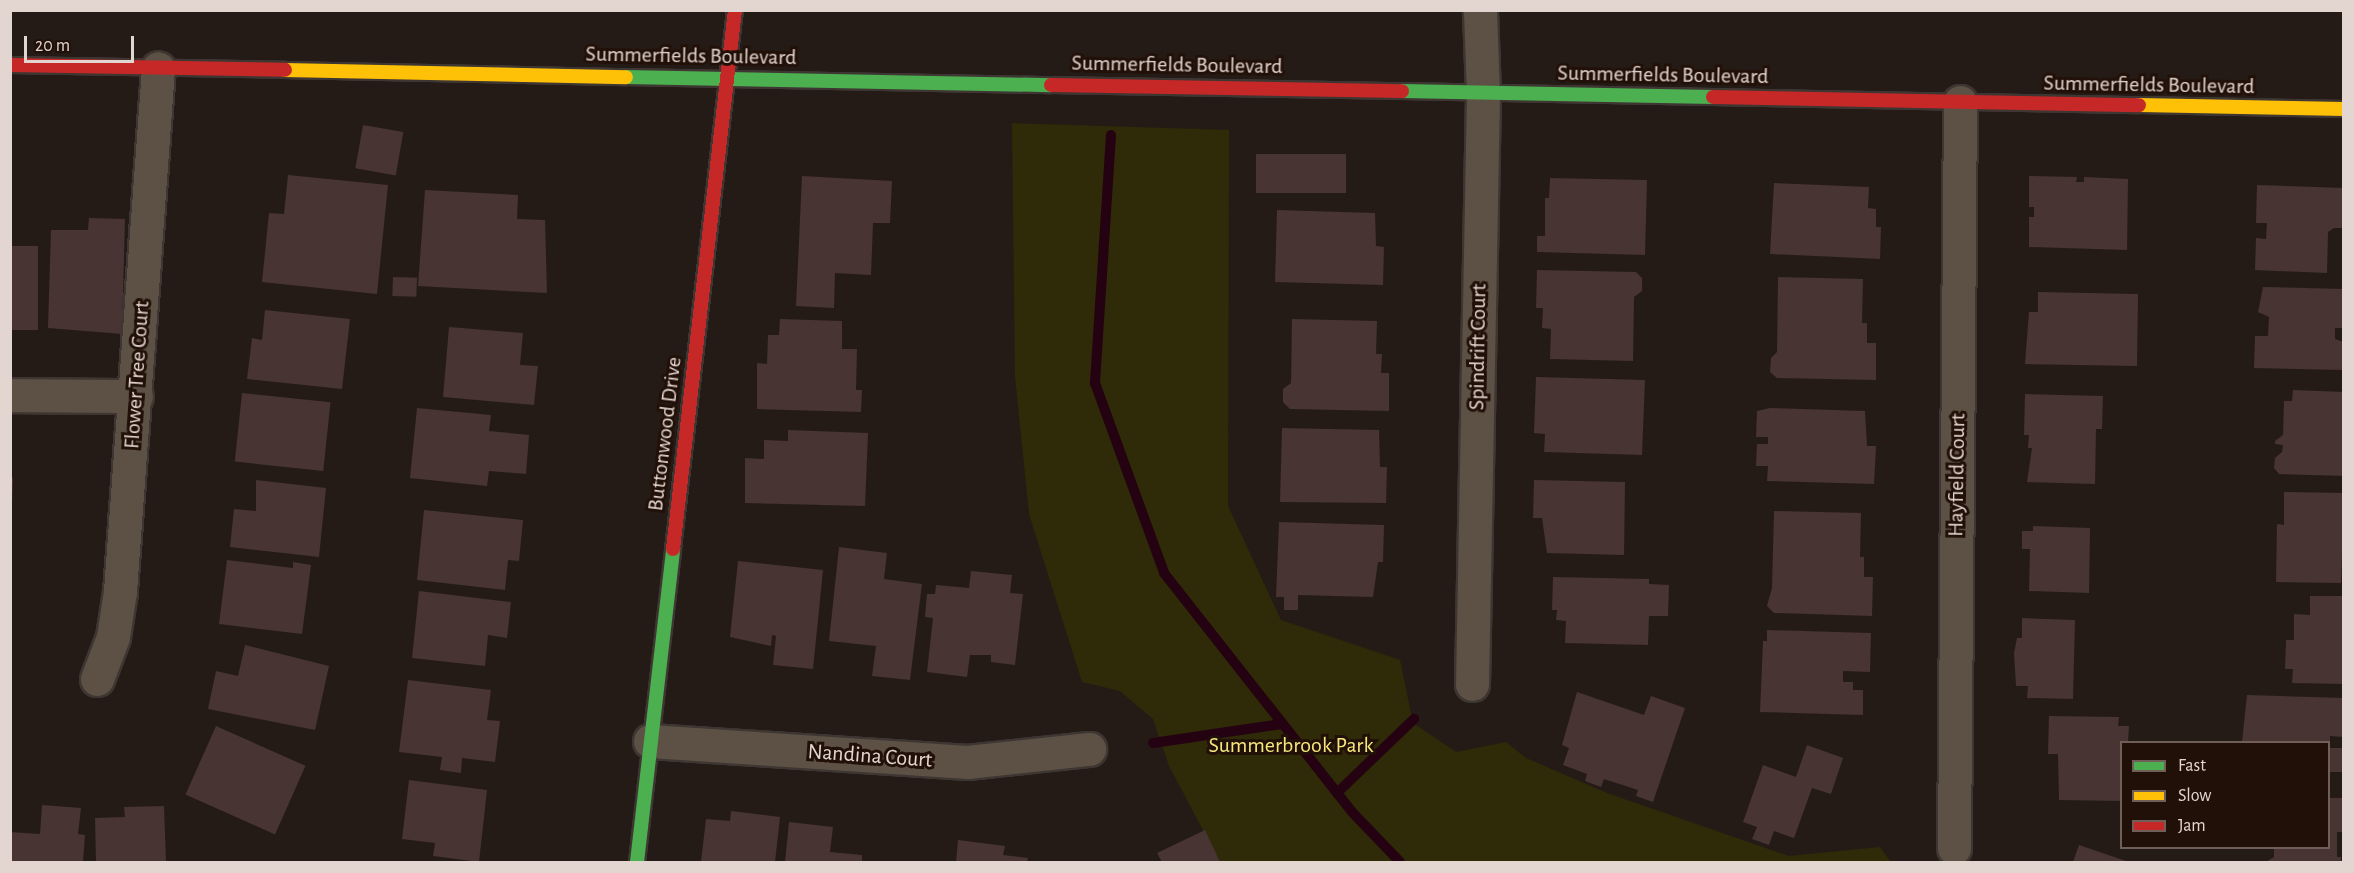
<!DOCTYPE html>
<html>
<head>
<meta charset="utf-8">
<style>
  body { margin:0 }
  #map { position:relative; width:2354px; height:873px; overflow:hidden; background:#251b16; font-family:"Alegreya Sans",sans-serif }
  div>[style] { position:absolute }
  .green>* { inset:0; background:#2f2a07 }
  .stream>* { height:10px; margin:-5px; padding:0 5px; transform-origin:5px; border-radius:5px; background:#250211 }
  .building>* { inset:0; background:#473433; transform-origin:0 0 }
  .roads { filter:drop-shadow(2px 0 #3e3632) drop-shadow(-2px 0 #3e3632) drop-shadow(0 2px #3e3632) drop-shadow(0 -2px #3e3632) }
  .street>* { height:33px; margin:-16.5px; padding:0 16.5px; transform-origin:16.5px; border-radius:16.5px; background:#5c5144 }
  .fast>* { height:14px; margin:-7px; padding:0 7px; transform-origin:7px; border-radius:7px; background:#4caf50 }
  .slow>* { height:14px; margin:-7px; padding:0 7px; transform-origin:7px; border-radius:7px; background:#ffc107 }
  .jam>* { height:14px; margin:-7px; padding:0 7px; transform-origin:7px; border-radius:7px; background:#c62828 }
  span { translate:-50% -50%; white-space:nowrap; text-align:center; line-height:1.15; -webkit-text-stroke:6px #211008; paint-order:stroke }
  .street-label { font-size:22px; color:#e3d6d0 }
  .park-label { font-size:22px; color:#f6e67b }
  .frame { position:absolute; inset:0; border:12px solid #e3d6d0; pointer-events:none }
  .legend { position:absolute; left:2120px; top:741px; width:210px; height:108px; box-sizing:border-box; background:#211008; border:2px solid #6f5f58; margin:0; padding:8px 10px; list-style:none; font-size:18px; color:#e3d6d0 }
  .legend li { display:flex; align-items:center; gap:12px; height:30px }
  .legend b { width:30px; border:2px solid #6f5f58 }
  .scale { position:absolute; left:24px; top:36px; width:110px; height:27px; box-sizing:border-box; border:3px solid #e3d6d0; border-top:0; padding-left:8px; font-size:18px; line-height:21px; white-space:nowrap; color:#e3d6d0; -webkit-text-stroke:4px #211008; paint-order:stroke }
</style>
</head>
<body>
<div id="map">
  <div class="green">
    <i style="clip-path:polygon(1012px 123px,1229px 130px,1228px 506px,1281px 620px,1400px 660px,1413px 723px,1456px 752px,1506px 742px,1526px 758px,1607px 793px,1789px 856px,1880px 847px,1891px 862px,1220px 862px,1169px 766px,1153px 719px,1120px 691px,1082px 682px,1029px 514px,1015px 376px)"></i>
  </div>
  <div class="stream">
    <i style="left:1111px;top:135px;width:249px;rotate:93.7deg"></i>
    <i style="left:1095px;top:383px;width:202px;rotate:70deg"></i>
    <i style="left:1164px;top:573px;width:305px;rotate:51.8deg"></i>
    <i style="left:1353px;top:813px;width:68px;rotate:46.2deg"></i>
    <i style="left:1153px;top:743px;width:130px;rotate:-8.4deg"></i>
    <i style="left:1337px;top:793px;width:107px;rotate:-43.9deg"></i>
  </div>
  <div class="building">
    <i style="left:363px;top:125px;width:41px;height:44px;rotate:10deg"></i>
    <i style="left:1256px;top:154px;width:90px;height:39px"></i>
    <i style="clip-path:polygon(288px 175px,388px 185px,377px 294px,262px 282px,269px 213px,284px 214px)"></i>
    <i style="clip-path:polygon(802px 176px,892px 181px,890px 223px,873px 223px,871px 275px,835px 273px,834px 308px,796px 306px)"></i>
    <i style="clip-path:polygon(2029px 176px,2077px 177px,2076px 182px,2084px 182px,2084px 177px,2128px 179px,2127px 250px,2029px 247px,2029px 217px,2034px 217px,2034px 207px,2029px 207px)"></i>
    <i style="clip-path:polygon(1550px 178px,1647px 180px,1645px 255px,1537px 252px,1537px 236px,1545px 236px,1545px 198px,1549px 198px)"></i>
    <i style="clip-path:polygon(1774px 183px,1869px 187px,1868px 208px,1876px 209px,1876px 227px,1881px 227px,1880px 259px,1770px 254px)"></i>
    <i style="clip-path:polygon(2257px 185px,2344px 188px,2344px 228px,2334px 228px,2328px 232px,2327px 273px,2255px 270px,2256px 238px,2266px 239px,2267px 223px,2256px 223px)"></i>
    <i style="clip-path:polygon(425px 190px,518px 195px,517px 219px,545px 220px,547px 293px,418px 286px)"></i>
    <i style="clip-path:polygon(1277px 210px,1375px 213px,1376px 246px,1384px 247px,1383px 285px,1275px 282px)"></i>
    <i style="clip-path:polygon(89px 218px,125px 219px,122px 334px,48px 328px,51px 230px,88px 230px)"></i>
    <i style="left:10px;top:246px;width:28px;height:84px"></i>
    <i style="clip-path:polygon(1537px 270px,1636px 272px,1642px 278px,1642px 291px,1634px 297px,1633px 361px,1550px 359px,1551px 329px,1542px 328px,1543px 308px,1536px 308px)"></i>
    <i style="left:393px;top:277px;width:24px;height:19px;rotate:2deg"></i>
    <i style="clip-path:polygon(1778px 277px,1863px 279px,1862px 323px,1867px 323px,1867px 343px,1876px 343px,1876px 380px,1777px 378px,1770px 372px,1771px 358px,1777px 352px)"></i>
    <i style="clip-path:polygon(2263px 287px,2344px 289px,2344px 328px,2335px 328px,2335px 339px,2344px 342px,2344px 370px,2254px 368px,2255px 336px,2268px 336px,2269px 317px,2258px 312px)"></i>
    <i style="clip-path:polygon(2038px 292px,2138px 294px,2137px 366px,2025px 364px,2029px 312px,2038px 312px)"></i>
    <i style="clip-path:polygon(265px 310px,350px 319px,342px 389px,247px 379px,252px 338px,262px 340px)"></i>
    <i style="clip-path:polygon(780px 319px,842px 321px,842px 349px,857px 349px,856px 390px,862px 390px,861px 412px,757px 409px,757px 363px,767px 364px,768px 335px,779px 335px)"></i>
    <i style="clip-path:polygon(1292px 319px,1377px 321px,1376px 354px,1382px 354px,1381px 373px,1389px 373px,1389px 411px,1290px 409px,1283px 402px,1283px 389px,1291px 383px)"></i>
    <i style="clip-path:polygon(449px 327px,523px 333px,520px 365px,538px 366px,534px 405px,443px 397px)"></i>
    <i style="clip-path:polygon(1536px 377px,1645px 380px,1642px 455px,1544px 452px,1545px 434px,1534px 433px)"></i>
    <i style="clip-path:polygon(2293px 390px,2344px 392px,2344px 476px,2279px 474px,2274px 468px,2275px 458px,2282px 452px,2283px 445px,2275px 444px,2275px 441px,2283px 435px,2284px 401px,2292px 401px)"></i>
    <i style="left:242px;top:393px;width:89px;height:69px;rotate:6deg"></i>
    <i style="clip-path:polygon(2025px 394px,2103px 396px,2102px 429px,2096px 429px,2095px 484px,2027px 482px,2032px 448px,2028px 448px,2029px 435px,2024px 435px)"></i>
    <i style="clip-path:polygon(417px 408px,491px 415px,489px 431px,529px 435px,526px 474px,489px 471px,487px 486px,410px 478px)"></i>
    <i style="clip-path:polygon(1770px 408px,1865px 411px,1867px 446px,1876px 446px,1874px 484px,1767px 481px,1768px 466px,1756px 466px,1757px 444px,1768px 444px,1768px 437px,1756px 437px,1757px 411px)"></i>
    <i style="clip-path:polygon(1282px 428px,1379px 430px,1380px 467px,1387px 467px,1386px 503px,1280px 502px)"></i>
    <i style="clip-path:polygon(788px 430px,868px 433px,865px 506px,745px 503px,745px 458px,764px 459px,764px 440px,788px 441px)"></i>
    <i style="clip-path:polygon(10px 478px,13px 478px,12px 503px,10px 503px)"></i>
    <i style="clip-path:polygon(256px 480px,326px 488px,319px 557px,230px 547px,234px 509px,256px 511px)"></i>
    <i style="clip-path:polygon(1534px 480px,1625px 482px,1624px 555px,1547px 553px,1542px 518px,1533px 518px)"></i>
    <i style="clip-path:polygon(2284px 492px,2344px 493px,2341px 583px,2276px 582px,2277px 524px,2284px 525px)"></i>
    <i style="clip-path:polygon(424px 510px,523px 520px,519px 561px,508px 560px,505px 590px,417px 580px)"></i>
    <i style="clip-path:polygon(1774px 511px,1861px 513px,1860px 557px,1864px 557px,1864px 577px,1873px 577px,1872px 616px,1774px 613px,1767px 606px,1772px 588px)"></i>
    <i style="clip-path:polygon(1279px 522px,1384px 525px,1383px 562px,1378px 562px,1373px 597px,1298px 595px,1298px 610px,1284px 610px,1284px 597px,1276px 597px)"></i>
    <i style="clip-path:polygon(2033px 526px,2090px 528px,2089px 593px,2029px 591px,2030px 549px,2022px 549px,2022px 531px,2033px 531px)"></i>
    <i style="clip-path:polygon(839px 547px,887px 553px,884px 579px,922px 584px,910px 680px,872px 676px,876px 646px,829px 641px)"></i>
    <i style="clip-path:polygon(227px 560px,293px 568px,293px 562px,311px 565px,302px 634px,219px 624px)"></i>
    <i style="clip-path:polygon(738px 561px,823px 570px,813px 669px,773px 665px,776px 636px,772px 635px,771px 646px,730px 637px)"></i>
    <i style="clip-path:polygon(971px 571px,1012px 575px,1010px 593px,1023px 594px,1015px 665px,991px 662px,991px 655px,970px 655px,967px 677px,927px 672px,933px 618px,925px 617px,927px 594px,935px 594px,936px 585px,969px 588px)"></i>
    <i style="clip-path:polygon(1553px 577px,1649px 579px,1649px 584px,1669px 585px,1668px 616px,1649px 616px,1648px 645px,1565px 643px,1566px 621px,1556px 620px,1557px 610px,1552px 610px)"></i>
    <i style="clip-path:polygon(419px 591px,511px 602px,507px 638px,488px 635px,485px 666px,412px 658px)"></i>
    <i style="clip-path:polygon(2310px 596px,2344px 596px,2344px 684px,2292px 683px,2293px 669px,2285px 669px,2286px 640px,2294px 640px,2294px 614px,2310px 615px)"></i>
    <i style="clip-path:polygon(2022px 618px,2075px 620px,2073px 699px,2027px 698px,2028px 686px,2016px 686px,2014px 653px,2017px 638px,2022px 638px)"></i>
    <i style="clip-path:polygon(1767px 630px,1871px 633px,1870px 672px,1843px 671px,1843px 682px,1853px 682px,1853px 690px,1863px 690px,1863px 715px,1760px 712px,1763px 641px,1767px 641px)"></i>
    <i style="clip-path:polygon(245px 645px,329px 666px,315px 730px,208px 709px,216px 671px,238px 676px)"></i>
    <i style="clip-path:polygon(408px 680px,491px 690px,487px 720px,500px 721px,495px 762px,462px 758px,461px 773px,440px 770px,442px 757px,399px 752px)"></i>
    <i style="clip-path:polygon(1577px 692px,1644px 715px,1651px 696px,1685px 708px,1653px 802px,1636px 796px,1638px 790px,1604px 779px,1601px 787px,1585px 781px,1587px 774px,1563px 765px,1569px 748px,1562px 745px)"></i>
    <i style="clip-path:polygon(2247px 695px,2344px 698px,2344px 737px,2330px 736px,2330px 742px,2242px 742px)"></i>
    <i style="clip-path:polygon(2049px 716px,2119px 717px,2118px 726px,2129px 726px,2128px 742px,2122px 742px,2122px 801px,2059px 800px,2058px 754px,2048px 754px)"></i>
    <i style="left:216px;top:726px;width:98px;height:75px;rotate:24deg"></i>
    <i style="clip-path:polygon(1807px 745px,1843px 758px,1831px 794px,1812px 788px,1794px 838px,1774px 831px,1769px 845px,1752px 839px,1757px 827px,1743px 822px,1763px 765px,1796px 777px)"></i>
    <i style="left:2328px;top:748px;width:16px;height:24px"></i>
    <i style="clip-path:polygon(409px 780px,487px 790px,479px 862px,433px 856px,435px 843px,402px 839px)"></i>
    <i style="clip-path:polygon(2328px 798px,2344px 798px,2344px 832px,2337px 832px,2337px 857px,2341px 857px,2341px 862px,2266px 862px,2274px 857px,2274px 848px,2328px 848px)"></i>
    <i style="clip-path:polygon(42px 805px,81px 808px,78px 834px,85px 835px,83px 862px,10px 862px,10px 832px,40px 834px)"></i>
    <i style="clip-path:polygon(164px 806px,166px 862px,96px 862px,95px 818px,125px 817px,124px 807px)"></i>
    <i style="clip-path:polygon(731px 811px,780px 817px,775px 862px,701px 862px,706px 819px,730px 821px)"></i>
    <i style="clip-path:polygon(789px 822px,833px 827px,830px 852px,862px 855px,862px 862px,785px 862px)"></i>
    <i style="clip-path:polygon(1205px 830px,1220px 862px,1162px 862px,1157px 853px)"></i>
    <i style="clip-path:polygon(958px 840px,1005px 846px,1003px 855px,1028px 858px,1027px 862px,956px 862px)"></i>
    <i style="clip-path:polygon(2079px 845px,2129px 862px,2073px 862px)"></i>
  </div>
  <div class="roads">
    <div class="street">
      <i style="left:10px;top:395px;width:126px;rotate:0.5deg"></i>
      <i style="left:97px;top:679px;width:45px;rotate:-69.1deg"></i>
      <i style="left:113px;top:637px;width:47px;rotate:-81.3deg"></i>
      <i style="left:120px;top:591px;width:524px;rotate:-85.84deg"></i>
      <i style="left:1472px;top:684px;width:591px;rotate:-88.93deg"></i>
      <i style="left:1483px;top:93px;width:83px;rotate:-92.1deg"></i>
      <i style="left:650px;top:741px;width:318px;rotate:3.8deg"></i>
      <i style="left:967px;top:762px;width:123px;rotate:-6.1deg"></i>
      <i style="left:1954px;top:848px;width:746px;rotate:-89.54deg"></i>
    </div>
    <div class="fast">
      <i style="left:626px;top:77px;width:425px;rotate:1.1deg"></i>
      <i style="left:1402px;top:91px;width:311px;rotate:1.1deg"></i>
      <i style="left:637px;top:862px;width:315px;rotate:-83.4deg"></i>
    </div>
    <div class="slow">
      <i style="left:285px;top:70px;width:341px;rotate:1.2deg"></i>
      <i style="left:2139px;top:105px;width:205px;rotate:1.1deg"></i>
    </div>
    <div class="jam">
      <i style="left:10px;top:65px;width:275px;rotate:1deg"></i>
      <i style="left:1051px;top:85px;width:351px;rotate:1deg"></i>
      <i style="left:1713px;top:97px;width:426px;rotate:1.1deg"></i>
      <i style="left:673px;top:549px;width:543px;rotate:-83.44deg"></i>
    </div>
  </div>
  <div class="street-label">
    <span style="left:691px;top:56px;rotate:1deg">Summerfields Boulevard</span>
    <span style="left:1177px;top:65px;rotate:1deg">Summerfields Boulevard</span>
    <span style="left:1663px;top:75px;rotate:1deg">Summerfields Boulevard</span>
    <span style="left:2149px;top:85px;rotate:1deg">Summerfields Boulevard</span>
    <span style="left:1478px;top:347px;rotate:-89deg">Spindrift Court</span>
    <span style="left:137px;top:375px;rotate:-86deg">Flower Tree Court</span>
    <span style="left:665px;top:434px;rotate:-83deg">Buttonwood Drive</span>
    <span style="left:1957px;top:475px;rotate:-89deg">Hayfield Court</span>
    <span style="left:870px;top:756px;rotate:4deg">Nandina Court</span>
  </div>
  <div class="park-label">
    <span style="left:1291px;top:746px">Summerbrook Park</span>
  </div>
  <div class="frame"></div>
  <ul class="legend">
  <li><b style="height:8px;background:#4caf50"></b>Fast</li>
  <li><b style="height:8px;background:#ffc107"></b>Slow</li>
  <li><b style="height:8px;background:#c62828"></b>Jam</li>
  </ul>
  <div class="scale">20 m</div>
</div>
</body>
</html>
